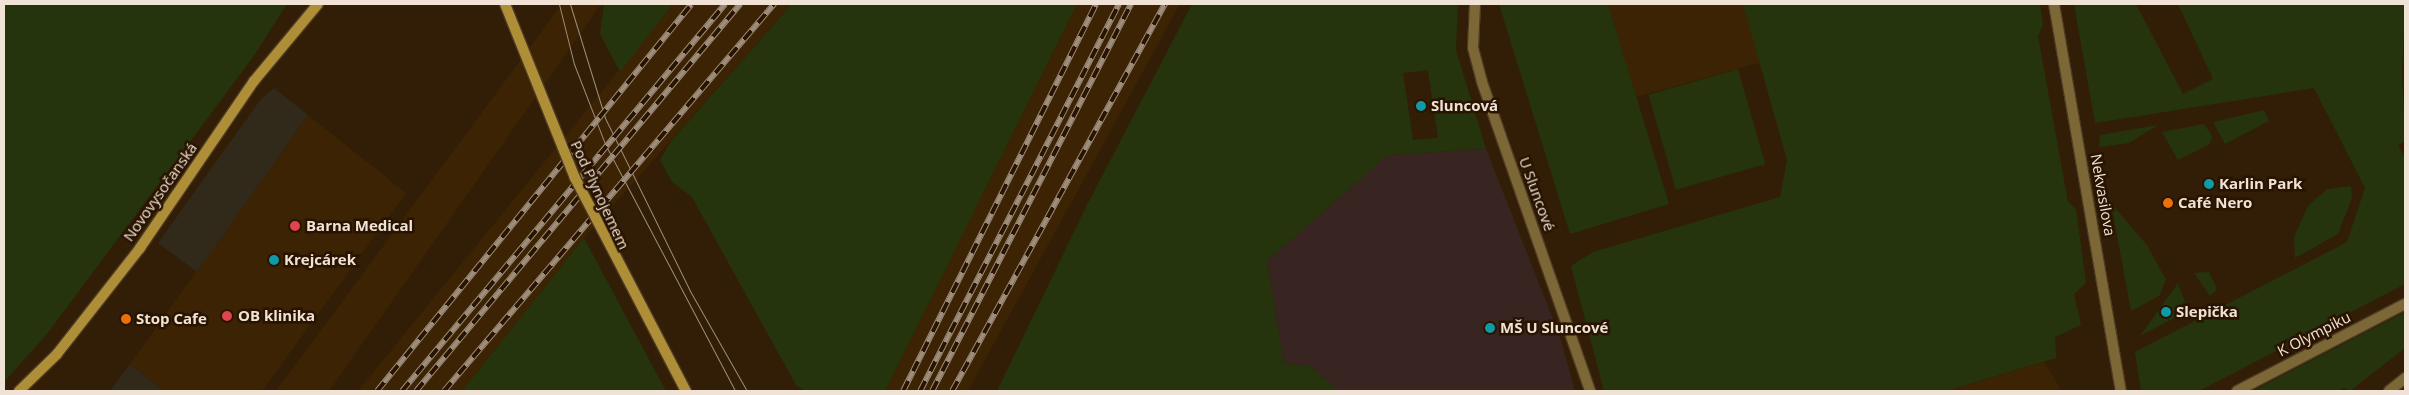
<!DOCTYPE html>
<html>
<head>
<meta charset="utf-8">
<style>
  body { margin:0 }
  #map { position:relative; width:2409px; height:395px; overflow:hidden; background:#321e06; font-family:"Open Sans",sans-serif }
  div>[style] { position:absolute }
  .built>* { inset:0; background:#3c2304 }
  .industrial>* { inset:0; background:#312919 }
  .education>* { inset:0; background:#382521 }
  .green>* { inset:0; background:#25340d; transform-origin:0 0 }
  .roads { filter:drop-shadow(1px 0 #4d3923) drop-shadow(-1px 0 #4d3923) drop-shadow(0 1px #4d3923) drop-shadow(0 -1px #4d3923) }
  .minor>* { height:10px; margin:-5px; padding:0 5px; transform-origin:5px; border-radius:5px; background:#7b6836 }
  .secondary>* { height:10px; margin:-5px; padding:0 5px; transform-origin:5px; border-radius:5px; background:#ae8f38 }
  .tram>* { height:1px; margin:-0.5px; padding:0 0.5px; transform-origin:0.5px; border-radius:0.5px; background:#9e8d7b }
  .rail>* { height:5.5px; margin-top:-2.75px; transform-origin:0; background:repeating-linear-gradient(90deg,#281400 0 11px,#9e8d7b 0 22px); box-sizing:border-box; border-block:1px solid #9e8d7b }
  .bridges { filter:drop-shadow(1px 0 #4d3923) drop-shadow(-1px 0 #4d3923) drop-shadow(0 1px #4d3923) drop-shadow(0 -1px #4d3923) }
  .secondary-bridge>* { height:10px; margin:-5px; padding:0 5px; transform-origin:5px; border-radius:5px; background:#ae8f38 }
  .dots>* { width:14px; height:14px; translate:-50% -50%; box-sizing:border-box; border:2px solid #281400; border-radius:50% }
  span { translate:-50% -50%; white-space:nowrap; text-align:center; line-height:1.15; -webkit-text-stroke:5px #281400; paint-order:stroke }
  .poi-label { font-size:15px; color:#f0e2d4; font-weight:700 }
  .left { translate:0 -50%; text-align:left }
  .street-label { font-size:15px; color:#f0e2d4 }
  .frame { position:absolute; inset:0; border:5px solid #f0e2d4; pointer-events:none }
</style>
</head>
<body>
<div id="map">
  <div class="built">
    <i style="clip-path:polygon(562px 4px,601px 4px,329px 391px,276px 391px)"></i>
    <i style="clip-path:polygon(673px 4px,792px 4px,584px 238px,462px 391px,358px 391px)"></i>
    <i style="clip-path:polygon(1077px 4px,1180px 4px,968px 391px,885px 391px)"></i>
    <i style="clip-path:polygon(1608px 4px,1749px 4px,1763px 62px,1636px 97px)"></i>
    <i style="clip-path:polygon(308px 115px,406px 193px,262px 391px,164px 391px,130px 364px)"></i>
    <i style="clip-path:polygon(2044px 362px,2062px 391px,1946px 391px)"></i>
  </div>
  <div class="industrial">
    <i style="clip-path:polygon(274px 88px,308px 115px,197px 272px,158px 243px,261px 99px)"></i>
    <i style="clip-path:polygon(130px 364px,164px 391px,110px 391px)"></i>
  </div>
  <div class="education">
    <i style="clip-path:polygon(1486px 149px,1560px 337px,1575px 391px,1338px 391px,1309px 365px,1284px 364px,1267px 261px,1388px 155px)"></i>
  </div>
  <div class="green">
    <i style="clip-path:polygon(4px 4px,287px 4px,253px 57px,47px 334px,4px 382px)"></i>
    <i style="clip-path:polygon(604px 4px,673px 4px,620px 72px,600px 34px)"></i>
    <i style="clip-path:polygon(792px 4px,1077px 4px,885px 391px,804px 391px,796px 385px,692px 197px,672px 182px,660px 160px,671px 141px)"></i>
    <i style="clip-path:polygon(evenodd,1192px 4px,1458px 4px,1456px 50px,1486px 149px,1388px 155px,1267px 261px,1284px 364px,1309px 365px,1338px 391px,997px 391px,1088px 203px,1192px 4px,1428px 70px,1438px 138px,1413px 140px,1403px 73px,1428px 70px)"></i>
    <i style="clip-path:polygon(1499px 4px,1608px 4px,1669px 204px,1570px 234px)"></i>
    <i style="clip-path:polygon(1743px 4px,2040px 4px,2043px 25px,2038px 36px,2068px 202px,2076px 209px,2086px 283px,2074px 294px,2081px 325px,2055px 337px,2056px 358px,1946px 391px,1604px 391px,1571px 266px,1593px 252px,1780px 197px,1787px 160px)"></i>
    <i style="clip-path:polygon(2074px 4px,2136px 4px,2183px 94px,2213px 79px,2178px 4px,2405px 4px,2402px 74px,2405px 141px,2398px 145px,2405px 158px,2405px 284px,2199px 391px,2141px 391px,2135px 352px,2347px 242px,2365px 188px,2314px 88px,2095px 123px)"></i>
    <i style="left:1738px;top:69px;width:99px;height:93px;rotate:74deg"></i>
    <i style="clip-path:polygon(2264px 110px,2269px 121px,2225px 144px,2213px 122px)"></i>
    <i style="clip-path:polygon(2204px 124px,2212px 136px,2210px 144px,2178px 160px,2162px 132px)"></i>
    <i style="clip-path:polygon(2158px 125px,2129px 143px,2099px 147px,2100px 135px)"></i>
    <i style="clip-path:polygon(2351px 186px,2352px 198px,2338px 234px,2295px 258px,2294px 237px,2308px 206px,2327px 189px)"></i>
    <i style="clip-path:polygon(2111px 203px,2147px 245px,2166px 280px,2159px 296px,2131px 311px)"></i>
    <i style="clip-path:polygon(584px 238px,666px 391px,462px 391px)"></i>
    <i style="clip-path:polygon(2209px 272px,2217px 289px,2210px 296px,2194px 273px)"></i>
    <i style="clip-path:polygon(2178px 283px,2188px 311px,2140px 336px)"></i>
    <i style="clip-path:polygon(2405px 312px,2405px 348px,2350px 391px,2344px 388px,2339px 391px,2253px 391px)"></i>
  </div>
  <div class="roads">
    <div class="minor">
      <i style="left:1475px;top:4px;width:44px;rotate:92.6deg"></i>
      <i style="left:1473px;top:48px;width:35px;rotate:75deg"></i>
      <i style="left:1482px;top:82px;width:327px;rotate:70.7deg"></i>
      <i style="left:2054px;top:4px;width:393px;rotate:80.2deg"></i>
      <i style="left:2237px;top:391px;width:189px;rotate:-27.4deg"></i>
      <i style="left:2389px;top:391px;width:21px;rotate:-39deg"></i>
    </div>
    <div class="secondary">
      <i style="left:19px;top:391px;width:53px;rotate:-44.2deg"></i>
      <i style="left:57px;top:354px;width:135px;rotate:-51.9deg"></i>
      <i style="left:140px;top:248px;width:202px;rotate:-55.7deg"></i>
      <i style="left:254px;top:81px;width:100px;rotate:-50.3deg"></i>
    </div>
  </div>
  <div class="tram">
    <i style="left:559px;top:4px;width:62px;rotate:76deg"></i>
    <i style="left:574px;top:64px;width:86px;rotate:68.8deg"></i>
    <i style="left:605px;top:144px;width:279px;rotate:62.2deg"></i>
    <i style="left:570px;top:4px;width:119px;rotate:72.9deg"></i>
    <i style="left:605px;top:118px;width:193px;rotate:63.8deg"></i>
    <i style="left:690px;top:291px;width:115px;rotate:60.3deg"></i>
  </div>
  <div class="rail">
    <i style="left:377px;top:391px;width:498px;rotate:-50.9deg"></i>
    <i style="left:402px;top:391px;width:504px;rotate:-50.15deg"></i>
    <i style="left:416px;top:391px;width:505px;rotate:-50.06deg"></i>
    <i style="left:444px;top:391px;width:509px;rotate:-49.55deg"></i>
    <i style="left:903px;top:391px;width:432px;rotate:-63.5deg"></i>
    <i style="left:920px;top:391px;width:435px;rotate:-62.8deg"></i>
    <i style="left:932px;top:391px;width:435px;rotate:-62.8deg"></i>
    <i style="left:952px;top:391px;width:442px;rotate:-61.2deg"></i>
  </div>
  <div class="bridges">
    <div class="secondary-bridge">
      <i style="left:505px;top:4px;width:188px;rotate:68.1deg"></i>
      <i style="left:575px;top:178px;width:240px;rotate:62.5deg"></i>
    </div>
  </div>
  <div class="dots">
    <i style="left:1421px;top:106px;background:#0f9aa8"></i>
    <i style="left:2209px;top:184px;background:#0f9aa8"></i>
    <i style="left:2168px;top:203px;background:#e8710a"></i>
    <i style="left:295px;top:226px;background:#e0444e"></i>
    <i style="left:274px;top:260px;background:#0f9aa8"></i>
    <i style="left:2166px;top:312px;background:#0f9aa8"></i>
    <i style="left:227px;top:316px;background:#e0444e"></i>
    <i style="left:126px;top:319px;background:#e8710a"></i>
    <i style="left:1490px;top:328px;background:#0f9aa8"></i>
  </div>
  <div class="poi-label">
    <span class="left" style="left:1431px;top:106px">Sluncová</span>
    <span class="left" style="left:2219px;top:184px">Karlin Park</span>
    <span class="left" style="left:2178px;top:203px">Café Nero</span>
    <span class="left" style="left:306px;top:226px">Barna Medical</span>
    <span class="left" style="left:284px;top:260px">Krejcárek</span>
    <span class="left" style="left:2176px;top:312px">Slepička</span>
    <span class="left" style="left:238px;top:316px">OB klinika</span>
    <span class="left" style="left:136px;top:319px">Stop Cafe</span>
    <span class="left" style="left:1500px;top:328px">MŠ U Sluncové</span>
  </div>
  <div class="street-label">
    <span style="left:160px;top:192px;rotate:-55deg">Novovysočanská</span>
    <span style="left:1537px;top:194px;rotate:70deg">U Sluncové</span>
    <span style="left:600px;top:195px;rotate:65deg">Pod Plynojemem</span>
    <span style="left:2103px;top:195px;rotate:80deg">Nekvasilova</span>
    <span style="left:2314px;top:334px;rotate:-27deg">K Olympiku</span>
  </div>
  <div class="frame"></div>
</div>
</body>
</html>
